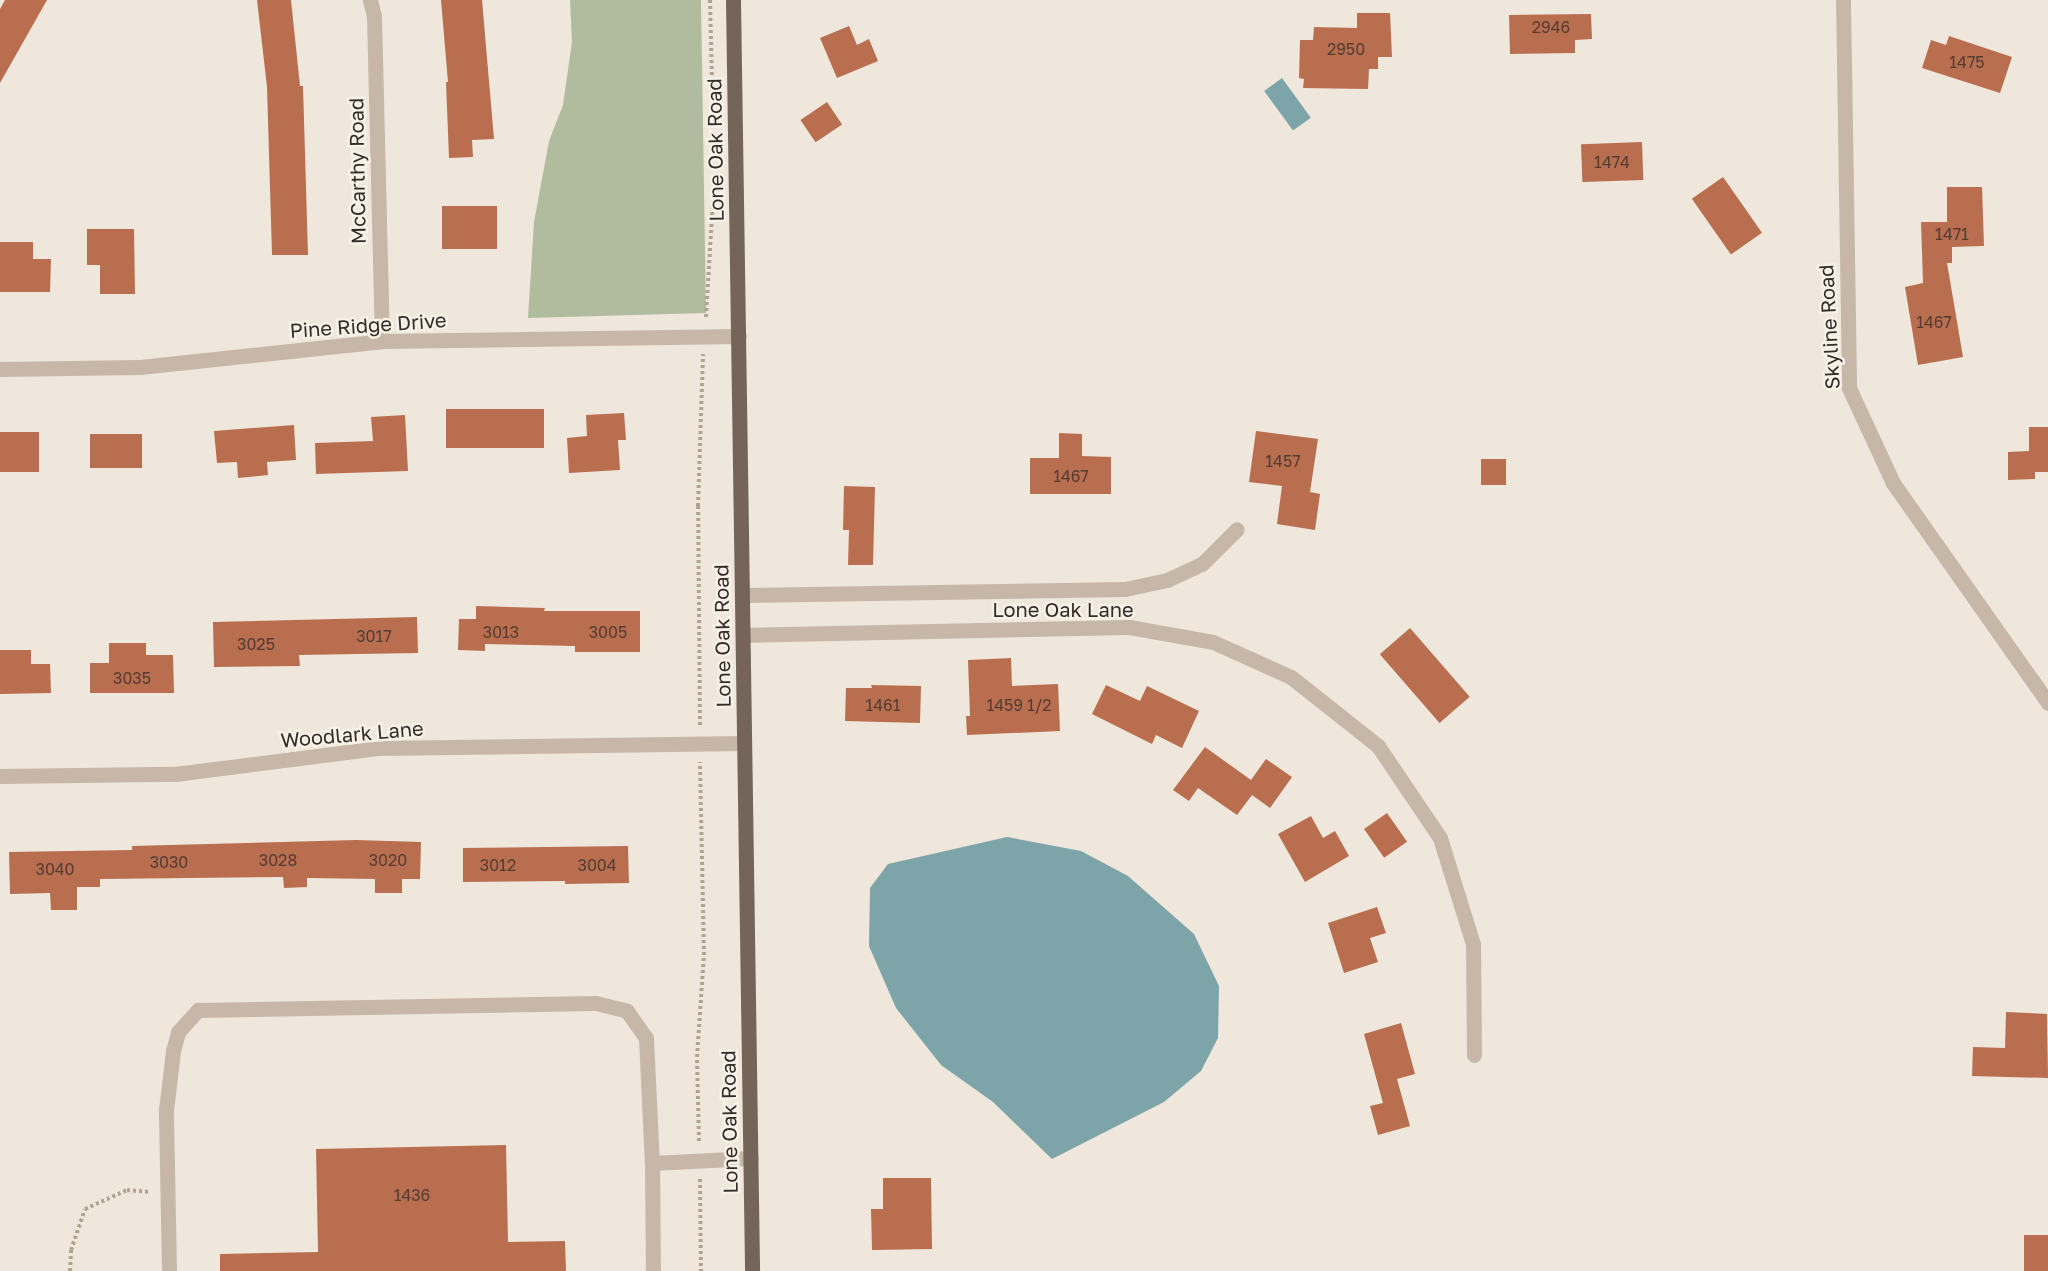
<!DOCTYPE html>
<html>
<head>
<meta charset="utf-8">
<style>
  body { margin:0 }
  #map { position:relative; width:2048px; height:1271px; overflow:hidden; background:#efe7db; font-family:"Golos Text",sans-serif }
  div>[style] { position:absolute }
  .green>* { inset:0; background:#b0bc9d }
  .water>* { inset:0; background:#7da5a9; transform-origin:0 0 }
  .building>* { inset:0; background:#b96e4f; transform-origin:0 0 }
  .path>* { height:4px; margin-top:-2px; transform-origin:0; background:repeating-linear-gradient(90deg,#b1a293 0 3px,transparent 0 6px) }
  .minor>* { height:15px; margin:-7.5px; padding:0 7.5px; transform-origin:7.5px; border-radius:7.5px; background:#c6b7a8 }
  .major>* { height:15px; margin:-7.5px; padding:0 7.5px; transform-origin:7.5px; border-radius:7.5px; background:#74645a }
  span { translate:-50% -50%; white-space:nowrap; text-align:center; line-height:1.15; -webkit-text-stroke:5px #f7f1e7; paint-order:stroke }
  .number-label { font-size:16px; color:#543c32 }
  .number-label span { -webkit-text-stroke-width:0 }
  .street-label { font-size:20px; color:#332c28 }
</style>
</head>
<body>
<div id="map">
  <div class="green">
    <i style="clip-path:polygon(570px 0,701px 0,706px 313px,528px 318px,534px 222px,549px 141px,563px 105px,572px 42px)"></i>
  </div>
  <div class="water">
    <i style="left:1282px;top:78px;width:49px;height:22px;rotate:54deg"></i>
    <i style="clip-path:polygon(1007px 837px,1081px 851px,1128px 876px,1194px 934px,1219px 986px,1218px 1038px,1201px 1071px,1164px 1102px,1052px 1159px,993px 1102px,941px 1065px,896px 1008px,869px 946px,870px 888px,888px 864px)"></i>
  </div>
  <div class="building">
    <i style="clip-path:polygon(5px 0,47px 0,0 83px,0 9px)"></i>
    <i style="clip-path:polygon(257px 0,291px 0,300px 86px,303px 86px,308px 255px,272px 255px,267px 87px)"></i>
    <i style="clip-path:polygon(441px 0,482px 0,494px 139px,472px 140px,473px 157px,449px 158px,446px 82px,448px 82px)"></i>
    <i style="clip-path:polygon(1357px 13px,1390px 13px,1392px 57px,1378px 57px,1378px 69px,1369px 69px,1368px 89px,1303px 88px,1304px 79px,1299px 78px,1300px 40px,1313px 40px,1314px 27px,1357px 28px)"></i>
    <i style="clip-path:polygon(1591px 14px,1592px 39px,1575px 40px,1575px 53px,1510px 54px,1509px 15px)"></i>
    <i style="clip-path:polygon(849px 26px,857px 45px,869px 39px,878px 61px,837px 78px,820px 38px)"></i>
    <i style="clip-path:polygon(1949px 36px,2012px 57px,2000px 93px,1922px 68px,1931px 40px,1946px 45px)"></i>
    <i style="left:827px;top:102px;width:27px;height:32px;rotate:56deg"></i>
    <i style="left:1642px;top:142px;width:38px;height:61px;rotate:88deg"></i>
    <i style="left:1723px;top:177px;width:68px;height:38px;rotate:55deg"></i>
    <i style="clip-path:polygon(1947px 187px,1982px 187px,1984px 246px,1952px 247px,1952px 263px,1947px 263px,1963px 357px,1918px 365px,1905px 287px,1923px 283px,1921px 222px,1947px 222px)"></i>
    <i style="left:442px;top:206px;width:55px;height:43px"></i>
    <i style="clip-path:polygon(87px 229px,134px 229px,135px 294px,100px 294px,100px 265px,87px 265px)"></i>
    <i style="clip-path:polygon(0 242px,33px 242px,33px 259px,51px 259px,50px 292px,0 292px)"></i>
    <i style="left:544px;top:409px;width:39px;height:98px;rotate:90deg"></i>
    <i style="clip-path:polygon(624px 413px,626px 440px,618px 440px,620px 470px,569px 473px,567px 438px,587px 436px,586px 415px)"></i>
    <i style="clip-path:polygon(405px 415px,408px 471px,316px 474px,315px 443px,373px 441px,371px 417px)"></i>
    <i style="clip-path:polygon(294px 425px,296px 460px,267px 462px,268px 475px,238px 478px,237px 462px,217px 463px,214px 431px)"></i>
    <i style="clip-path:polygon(2029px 427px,2048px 427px,2048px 472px,2035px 472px,2035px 479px,2008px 480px,2008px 452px,2029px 451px)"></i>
    <i style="clip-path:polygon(1256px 431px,1318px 439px,1310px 492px,1320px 494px,1315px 530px,1277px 524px,1282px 486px,1249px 482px)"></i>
    <i style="left:0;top:432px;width:39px;height:40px"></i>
    <i style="clip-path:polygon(1059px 433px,1082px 434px,1082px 456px,1111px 457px,1111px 494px,1030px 494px,1030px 458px,1059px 458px)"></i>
    <i style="left:90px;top:434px;width:52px;height:34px"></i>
    <i style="left:1481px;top:459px;width:25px;height:26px"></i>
    <i style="clip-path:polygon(844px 486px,875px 487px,873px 565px,848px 565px,849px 530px,843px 530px)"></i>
    <i style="clip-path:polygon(476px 606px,545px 608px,544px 611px,640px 611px,640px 652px,575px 652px,575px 646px,485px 644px,485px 651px,458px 650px,459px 619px,476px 619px)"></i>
    <i style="clip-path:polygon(417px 617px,418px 653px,299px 655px,300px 666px,214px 667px,213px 622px)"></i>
    <i style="left:1410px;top:628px;width:91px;height:40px;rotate:49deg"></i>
    <i style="clip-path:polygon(109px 643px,146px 643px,146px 655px,173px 655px,174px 693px,90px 693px,90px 663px,109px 663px)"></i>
    <i style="clip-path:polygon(0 650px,31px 650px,31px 664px,50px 664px,51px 693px,0 694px)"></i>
    <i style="clip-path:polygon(1011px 658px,1012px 686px,1058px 684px,1060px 731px,967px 735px,966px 716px,970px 716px,968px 660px)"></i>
    <i style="clip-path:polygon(871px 685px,921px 686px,920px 723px,845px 721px,846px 688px,872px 688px)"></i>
    <i style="clip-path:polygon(1106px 685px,1140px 701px,1147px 686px,1199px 711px,1182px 748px,1156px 735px,1152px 744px,1092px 714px)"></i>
    <i style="clip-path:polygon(1205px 747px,1251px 780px,1266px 759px,1292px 777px,1270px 808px,1252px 795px,1237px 815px,1198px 788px,1189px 801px,1173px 790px)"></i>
    <i style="left:1387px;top:813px;width:35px;height:28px;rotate:55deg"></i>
    <i style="clip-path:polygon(1311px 816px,1323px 838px,1335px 831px,1349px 856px,1305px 882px,1278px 834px)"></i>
    <i style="clip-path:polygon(356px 840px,421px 842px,420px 879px,402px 879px,402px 893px,375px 893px,375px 879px,307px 878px,307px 887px,284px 888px,283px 877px,100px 879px,100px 887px,77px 887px,77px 910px,51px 910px,50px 893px,10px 894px,9px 852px,132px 850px,132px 846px)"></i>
    <i style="clip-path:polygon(628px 846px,629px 883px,565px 884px,565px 881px,463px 882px,463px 848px)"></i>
    <i style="clip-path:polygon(1377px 907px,1386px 933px,1370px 938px,1378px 962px,1344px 973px,1328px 923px)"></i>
    <i style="clip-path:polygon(2006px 1012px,2047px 1014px,2048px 1078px,1972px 1076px,1973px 1047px,2005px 1048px)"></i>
    <i style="clip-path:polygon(1401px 1023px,1415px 1074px,1397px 1079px,1410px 1126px,1378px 1135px,1370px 1106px,1383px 1103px,1364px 1034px)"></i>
    <i style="clip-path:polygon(506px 1145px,508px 1242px,565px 1241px,566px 1271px,220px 1271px,220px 1254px,318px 1252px,316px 1149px)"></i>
    <i style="clip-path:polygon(883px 1178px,931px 1178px,932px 1249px,872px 1250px,871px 1209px,883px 1209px)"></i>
    <i style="left:2048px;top:1235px;width:36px;height:24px;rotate:90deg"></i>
  </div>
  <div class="path">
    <i style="left:710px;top:0;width:125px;rotate:88.6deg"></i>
    <i style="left:706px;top:317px;width:133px;rotate:-86.6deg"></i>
    <i style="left:700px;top:725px;width:219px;rotate:-90.5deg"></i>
    <i style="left:698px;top:506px;width:152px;rotate:-88.1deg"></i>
    <i style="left:699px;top:1141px;width:84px;rotate:-91.4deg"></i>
    <i style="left:697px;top:1057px;width:102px;rotate:-86.1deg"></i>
    <i style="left:704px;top:955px;width:193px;rotate:-91.2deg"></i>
    <i style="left:700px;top:1179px;width:92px;rotate:89.4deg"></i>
    <i style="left:70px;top:1271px;width:21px;rotate:-87deg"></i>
    <i style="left:71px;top:1250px;width:43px;rotate:-71.1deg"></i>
    <i style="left:85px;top:1209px;width:46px;rotate:-24.3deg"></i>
    <i style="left:127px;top:1190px;width:23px;rotate:5deg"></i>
  </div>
  <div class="minor">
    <i style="left:370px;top:0;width:16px;rotate:76deg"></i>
    <i style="left:374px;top:16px;width:325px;rotate:88.6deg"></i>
    <i style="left:1843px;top:0;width:388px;rotate:89.1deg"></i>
    <i style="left:1849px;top:388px;width:105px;rotate:65.1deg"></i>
    <i style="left:1893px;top:483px;width:269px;rotate:54.8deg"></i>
    <i style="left:0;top:369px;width:140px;rotate:-0.8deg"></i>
    <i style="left:140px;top:367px;width:243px;rotate:-6.1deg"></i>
    <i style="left:382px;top:341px;width:357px;rotate:-0.8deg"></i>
    <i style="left:742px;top:595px;width:383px;rotate:-0.9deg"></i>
    <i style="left:1125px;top:589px;width:43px;rotate:-12.1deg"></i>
    <i style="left:1167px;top:580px;width:38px;rotate:-25deg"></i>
    <i style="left:1202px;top:564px;width:49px;rotate:-45deg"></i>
    <i style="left:743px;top:635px;width:386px;rotate:-1.2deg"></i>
    <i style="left:1129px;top:627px;width:85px;rotate:10.1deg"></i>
    <i style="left:1213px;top:642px;width:85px;rotate:24.2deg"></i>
    <i style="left:1291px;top:677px;width:111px;rotate:38.4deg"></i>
    <i style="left:1378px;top:746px;width:111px;rotate:56deg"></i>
    <i style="left:1440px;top:838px;width:111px;rotate:72.7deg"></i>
    <i style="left:1473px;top:944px;width:111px;rotate:89.5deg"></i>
    <i style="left:0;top:776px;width:175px;rotate:-0.7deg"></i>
    <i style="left:175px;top:774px;width:204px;rotate:-7.3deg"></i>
    <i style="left:377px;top:748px;width:367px;rotate:-0.8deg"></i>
    <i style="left:652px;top:1163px;width:99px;rotate:-2.9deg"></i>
    <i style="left:169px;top:1271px;width:161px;rotate:-91.1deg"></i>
    <i style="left:166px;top:1110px;width:59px;rotate:-83.2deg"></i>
    <i style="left:173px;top:1051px;width:20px;rotate:-75deg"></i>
    <i style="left:178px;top:1032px;width:30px;rotate:-48deg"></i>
    <i style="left:198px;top:1010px;width:398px;rotate:-1deg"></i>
    <i style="left:596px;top:1003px;width:32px;rotate:14deg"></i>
    <i style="left:627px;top:1011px;width:33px;rotate:55deg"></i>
    <i style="left:646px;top:1038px;width:125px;rotate:87.3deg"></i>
    <i style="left:652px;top:1163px;width:108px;rotate:89.5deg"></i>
  </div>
  <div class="major">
    <i style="left:733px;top:0;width:1271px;rotate:89.14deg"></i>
  </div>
  <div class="number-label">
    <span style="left:1551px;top:27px">2946</span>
    <span style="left:1346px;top:49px">2950</span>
    <span style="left:1967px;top:62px">1475</span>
    <span style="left:1612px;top:162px">1474</span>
    <span style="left:1952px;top:234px">1471</span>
    <span style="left:1934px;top:322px">1467</span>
    <span style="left:1283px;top:461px">1457</span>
    <span style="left:1071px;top:476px">1467</span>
    <span style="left:501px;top:632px">3013</span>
    <span style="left:608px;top:632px">3005</span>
    <span style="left:374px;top:636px">3017</span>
    <span style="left:256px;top:644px">3025</span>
    <span style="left:132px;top:678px">3035</span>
    <span style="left:883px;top:705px">1461</span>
    <span style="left:1019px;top:705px">1459 1/2</span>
    <span style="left:278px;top:860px">3028</span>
    <span style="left:388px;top:860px">3020</span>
    <span style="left:169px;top:862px">3030</span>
    <span style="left:498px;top:865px">3012</span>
    <span style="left:597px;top:865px">3004</span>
    <span style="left:55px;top:869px">3040</span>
    <span style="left:412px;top:1195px">1436</span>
  </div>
  <div class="street-label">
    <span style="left:715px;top:150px;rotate:-91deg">Lone Oak Road</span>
    <span style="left:357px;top:171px;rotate:-91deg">McCarthy Road</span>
    <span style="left:368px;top:325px;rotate:-4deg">Pine Ridge Drive</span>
    <span style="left:1829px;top:327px;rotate:-93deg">Skyline Road</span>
    <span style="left:1063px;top:609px">Lone Oak Lane</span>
    <span style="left:722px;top:636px;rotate:-91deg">Lone Oak Road</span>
    <span style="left:352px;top:734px;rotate:-5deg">Woodlark Lane</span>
    <span style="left:729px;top:1122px;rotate:-91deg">Lone Oak Road</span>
  </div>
</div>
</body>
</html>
